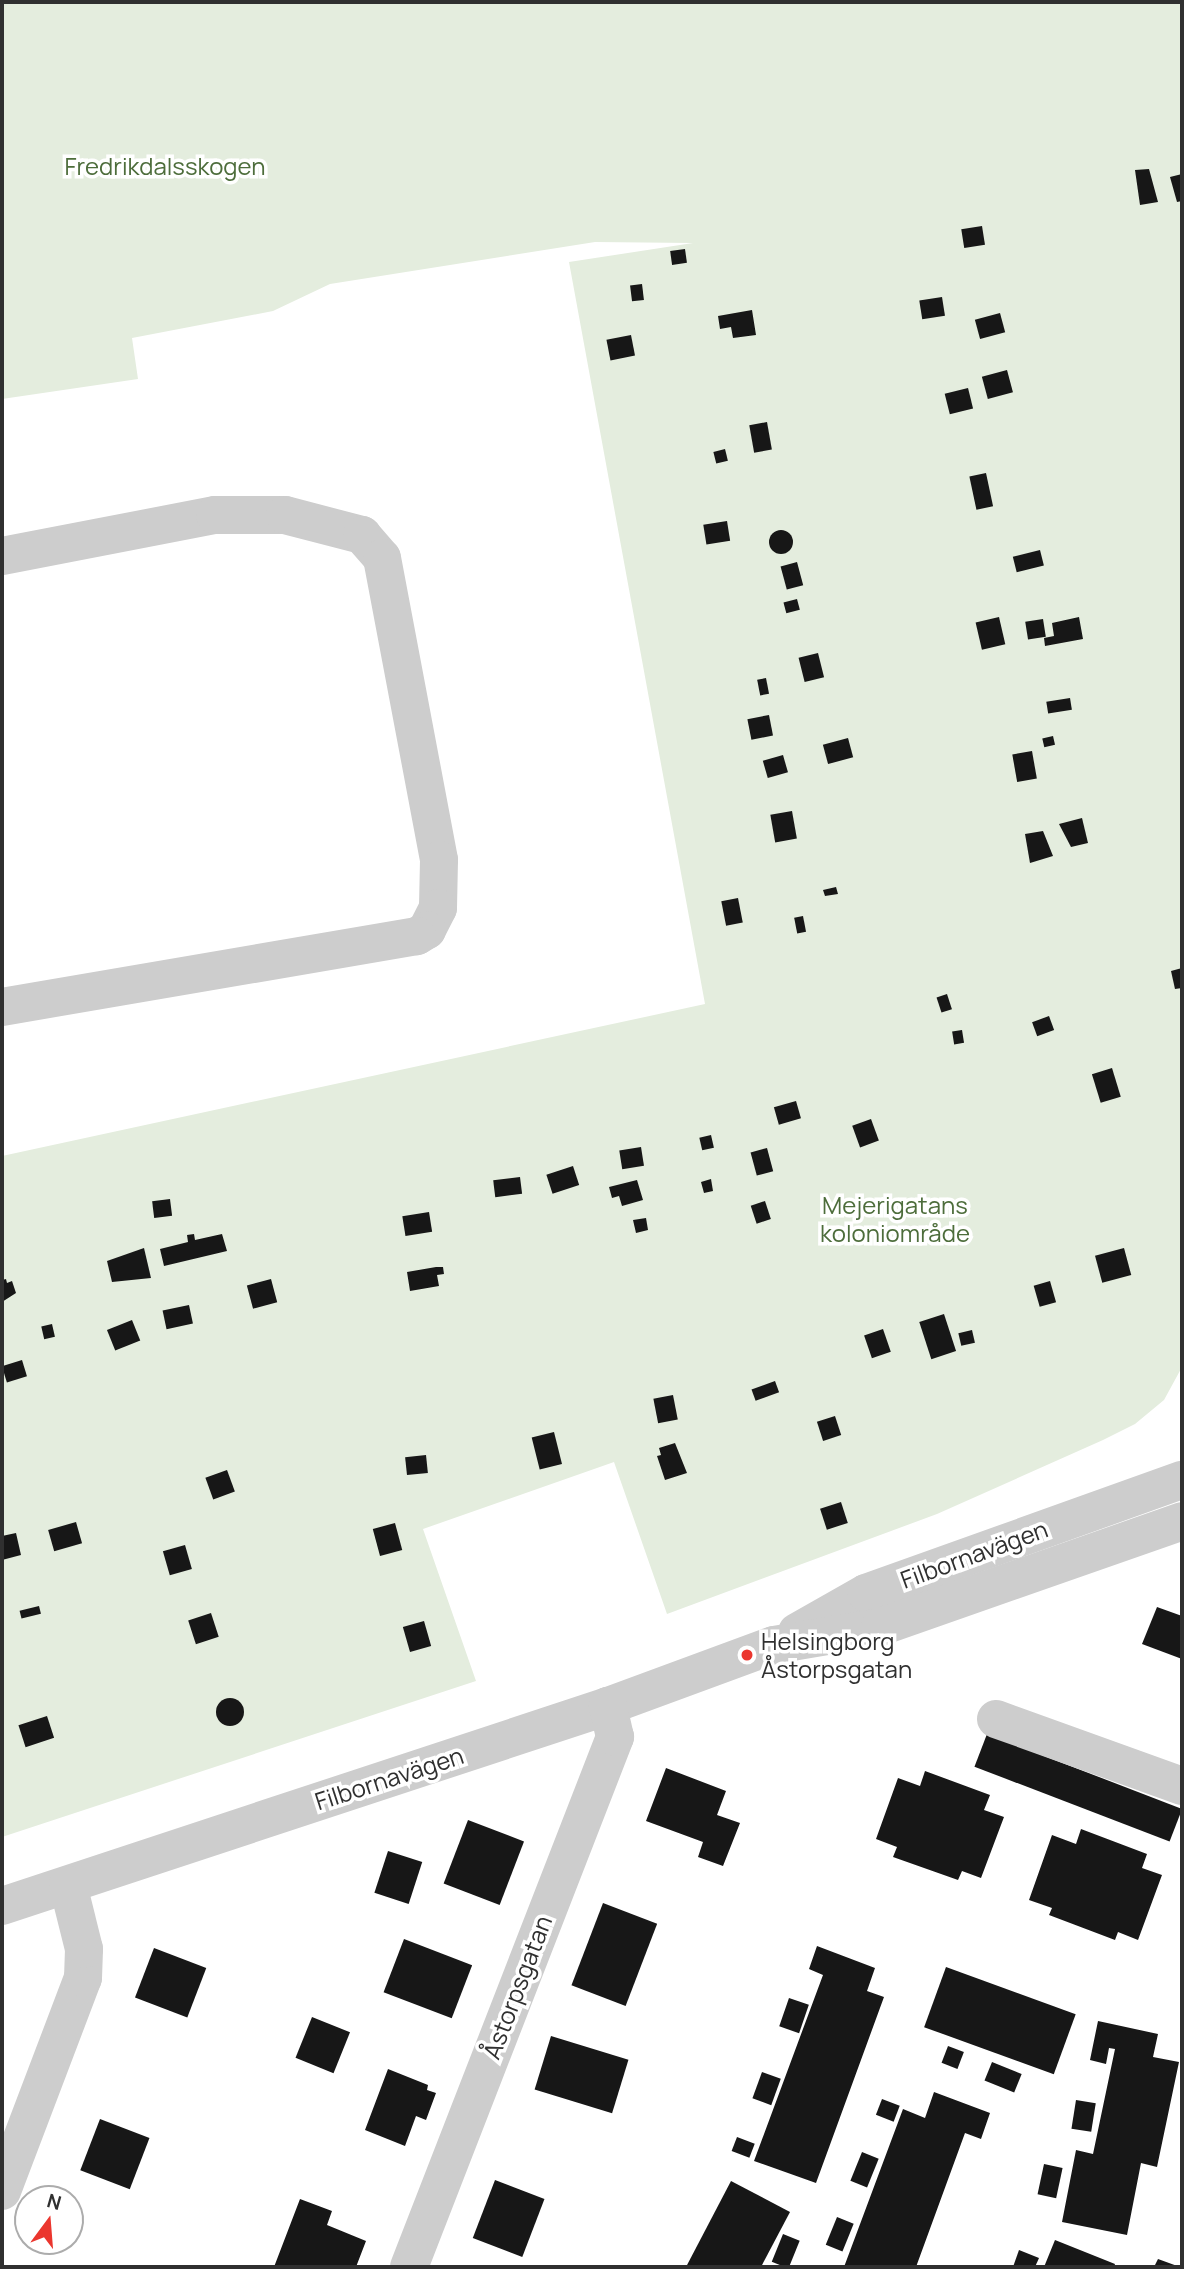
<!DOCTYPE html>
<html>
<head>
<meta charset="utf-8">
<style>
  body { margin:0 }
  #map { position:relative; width:1184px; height:2269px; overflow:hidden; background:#fff; font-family:Manrope,sans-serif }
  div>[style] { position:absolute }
  .green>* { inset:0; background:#e4edde }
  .building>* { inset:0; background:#171717; transform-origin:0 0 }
  .round { border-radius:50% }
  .minor>* { height:38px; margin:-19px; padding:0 19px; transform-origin:19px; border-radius:19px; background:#cdcdcd }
  .dots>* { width:19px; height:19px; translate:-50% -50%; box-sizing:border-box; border:4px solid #fff; border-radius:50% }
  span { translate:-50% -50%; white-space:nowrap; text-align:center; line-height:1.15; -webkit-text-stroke:7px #fff; paint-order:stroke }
  .park-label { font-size:24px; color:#4d6d3b }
  .street-label { font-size:24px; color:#303030 }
  .poi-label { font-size:24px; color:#303030 }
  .left { translate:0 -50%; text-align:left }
  .frame { position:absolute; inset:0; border:4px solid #303030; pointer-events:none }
  .north { position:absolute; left:14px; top:2185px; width:70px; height:70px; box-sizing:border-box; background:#fff; border:2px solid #acacac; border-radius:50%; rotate:16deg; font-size:19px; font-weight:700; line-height:28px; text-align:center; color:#303030 }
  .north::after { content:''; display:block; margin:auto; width:24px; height:32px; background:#eb362e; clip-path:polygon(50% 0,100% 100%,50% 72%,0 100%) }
</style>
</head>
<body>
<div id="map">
  <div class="green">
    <i style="clip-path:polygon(2px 2px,1182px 2px,1182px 1367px,1164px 1400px,1135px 1424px,1103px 1440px,937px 1514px,667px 1614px,614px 1462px,423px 1529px,476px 1681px,2px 1837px,2px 1156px,705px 1004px,569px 262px,693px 243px,595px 242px,330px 284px,273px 311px,132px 338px,138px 379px,2px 399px)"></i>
  </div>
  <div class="building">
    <i style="clip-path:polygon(1149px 169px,1158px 202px,1140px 205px,1135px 170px)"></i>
    <i style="clip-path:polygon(1182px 174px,1182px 201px,1177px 202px,1170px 177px)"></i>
    <i style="left:982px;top:226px;width:19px;height:21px;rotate:81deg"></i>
    <i style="left:685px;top:249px;width:14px;height:15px;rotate:82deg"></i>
    <i style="left:642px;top:284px;width:16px;height:12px;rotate:83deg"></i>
    <i style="left:942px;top:297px;width:19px;height:23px;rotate:81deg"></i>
    <i style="clip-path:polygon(752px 310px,756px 335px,733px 338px,731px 327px,720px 329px,718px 316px)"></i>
    <i style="left:1000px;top:313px;width:20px;height:26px;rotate:75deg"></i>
    <i style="left:631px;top:335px;width:21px;height:25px;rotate:79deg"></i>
    <i style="left:1007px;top:370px;width:23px;height:26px;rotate:75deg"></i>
    <i style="left:968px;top:388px;width:21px;height:24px;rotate:76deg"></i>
    <i style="left:767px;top:422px;width:28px;height:18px;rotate:80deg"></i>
    <i style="left:725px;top:449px;width:12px;height:12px;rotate:76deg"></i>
    <i style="left:986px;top:473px;width:34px;height:17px;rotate:78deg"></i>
    <i style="left:727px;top:521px;width:20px;height:24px;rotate:81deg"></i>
    <i class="round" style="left:769px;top:530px;width:24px;height:24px"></i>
    <i style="left:1040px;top:550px;width:16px;height:28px;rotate:76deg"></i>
    <i style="left:797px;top:562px;width:24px;height:17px;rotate:75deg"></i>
    <i style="left:797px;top:599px;width:11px;height:14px;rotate:75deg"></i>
    <i style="left:999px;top:617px;width:28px;height:24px;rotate:77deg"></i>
    <i style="clip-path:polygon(1079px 617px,1083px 639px,1045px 646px,1044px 638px,1054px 636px,1052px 623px)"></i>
    <i style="left:1043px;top:619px;width:18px;height:18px;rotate:81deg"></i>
    <i style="left:818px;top:653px;width:25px;height:20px;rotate:76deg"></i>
    <i style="left:766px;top:678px;width:16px;height:9px;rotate:79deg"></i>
    <i style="left:1070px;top:698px;width:12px;height:24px;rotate:81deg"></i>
    <i style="left:769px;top:715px;width:21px;height:22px;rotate:79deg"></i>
    <i style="left:1053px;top:736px;width:9px;height:11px;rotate:77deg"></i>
    <i style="left:848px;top:738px;width:20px;height:26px;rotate:75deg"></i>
    <i style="left:1032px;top:751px;width:28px;height:20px;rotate:80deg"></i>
    <i style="left:783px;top:755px;width:18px;height:21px;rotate:74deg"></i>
    <i style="left:792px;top:811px;width:28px;height:22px;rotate:80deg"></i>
    <i style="clip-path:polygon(1082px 818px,1088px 843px,1071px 847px,1059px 824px)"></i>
    <i style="clip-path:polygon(1043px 831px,1053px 856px,1030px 863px,1025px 834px)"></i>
    <i style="clip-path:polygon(836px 887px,838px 894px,825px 896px,823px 890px)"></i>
    <i style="left:738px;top:898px;width:25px;height:17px;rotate:79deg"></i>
    <i style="left:803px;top:916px;width:16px;height:9px;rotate:79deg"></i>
    <i style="clip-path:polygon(1182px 968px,1182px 988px,1175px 989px,1171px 971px)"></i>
    <i style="left:947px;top:994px;width:16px;height:11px;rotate:72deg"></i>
    <i style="left:1049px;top:1016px;width:15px;height:18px;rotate:70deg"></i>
    <i style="left:962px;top:1030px;width:13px;height:10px;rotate:81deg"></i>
    <i style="left:1112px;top:1068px;width:30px;height:21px;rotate:73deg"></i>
    <i style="left:796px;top:1101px;width:18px;height:23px;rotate:74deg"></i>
    <i style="left:871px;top:1119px;width:23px;height:20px;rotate:70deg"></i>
    <i style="left:711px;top:1135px;width:13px;height:12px;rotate:77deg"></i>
    <i style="left:641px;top:1147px;width:19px;height:22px;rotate:81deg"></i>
    <i style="left:767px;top:1148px;width:24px;height:17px;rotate:75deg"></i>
    <i style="left:573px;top:1166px;width:20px;height:28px;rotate:72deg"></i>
    <i style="left:520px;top:1177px;width:17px;height:27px;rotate:83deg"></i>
    <i style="clip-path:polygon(711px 1179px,713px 1191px,704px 1193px,701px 1182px)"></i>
    <i style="clip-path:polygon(637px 1180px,643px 1200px,622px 1206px,619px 1196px,612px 1198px,609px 1187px)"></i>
    <i style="left:170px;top:1199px;width:17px;height:18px;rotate:83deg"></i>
    <i style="left:765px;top:1201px;width:19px;height:15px;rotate:72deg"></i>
    <i style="left:429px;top:1212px;width:20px;height:27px;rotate:81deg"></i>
    <i style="clip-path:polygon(646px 1218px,648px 1230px,636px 1233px,633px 1220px)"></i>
    <i style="clip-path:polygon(194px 1234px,195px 1240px,222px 1234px,227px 1251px,164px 1266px,160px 1249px,188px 1242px,187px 1235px)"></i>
    <i style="clip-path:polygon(144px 1248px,151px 1278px,112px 1282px,107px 1261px)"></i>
    <i style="left:1124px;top:1248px;width:28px;height:30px;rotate:75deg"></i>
    <i style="clip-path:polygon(436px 1267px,443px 1267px,444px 1274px,437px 1275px,439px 1286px,410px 1291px,407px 1272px)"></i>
    <i style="clip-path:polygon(6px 1279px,7px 1283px,12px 1281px,16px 1293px,2px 1302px,2px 1280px)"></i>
    <i style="left:271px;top:1279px;width:24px;height:25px;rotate:75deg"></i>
    <i style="left:1050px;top:1281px;width:22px;height:17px;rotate:74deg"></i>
    <i style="left:189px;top:1305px;width:19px;height:27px;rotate:78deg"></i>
    <i style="left:944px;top:1314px;width:39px;height:26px;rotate:72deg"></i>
    <i style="left:132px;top:1320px;width:22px;height:27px;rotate:68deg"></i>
    <i style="left:52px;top:1324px;width:13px;height:11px;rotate:77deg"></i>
    <i style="left:883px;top:1329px;width:24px;height:20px;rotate:71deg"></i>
    <i style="left:972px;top:1330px;width:13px;height:14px;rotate:77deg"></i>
    <i style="left:22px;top:1360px;width:17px;height:21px;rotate:73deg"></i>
    <i style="left:775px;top:1381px;width:12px;height:25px;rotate:70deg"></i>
    <i style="left:673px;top:1395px;width:25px;height:20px;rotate:79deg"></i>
    <i style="left:835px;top:1416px;width:20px;height:19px;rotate:72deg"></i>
    <i style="left:554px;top:1432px;width:33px;height:23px;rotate:76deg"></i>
    <i style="clip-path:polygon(675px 1443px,687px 1473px,665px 1480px,657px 1456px,661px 1455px,659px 1448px)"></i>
    <i style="left:426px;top:1455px;width:18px;height:21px;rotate:84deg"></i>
    <i style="left:227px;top:1470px;width:23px;height:23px;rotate:70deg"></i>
    <i style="left:841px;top:1502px;width:22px;height:22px;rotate:72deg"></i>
    <i style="left:76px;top:1522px;width:22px;height:29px;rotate:74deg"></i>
    <i style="left:395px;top:1523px;width:28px;height:23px;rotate:75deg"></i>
    <i style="clip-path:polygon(16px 1533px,21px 1555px,2px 1560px,2px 1536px)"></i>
    <i style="left:185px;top:1545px;width:25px;height:23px;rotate:74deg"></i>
    <i style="left:39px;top:1606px;width:8px;height:20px;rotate:76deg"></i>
    <i style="clip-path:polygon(1157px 1607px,1182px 1616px,1182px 1659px,1142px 1644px)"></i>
    <i style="left:211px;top:1613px;width:25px;height:24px;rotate:72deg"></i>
    <i style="left:424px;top:1621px;width:26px;height:22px;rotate:74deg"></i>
    <i class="round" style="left:216px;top:1698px;width:28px;height:28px"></i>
    <i style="left:47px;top:1716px;width:23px;height:30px;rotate:72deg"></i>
    <i style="left:987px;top:1734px;width:209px;height:35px;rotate:21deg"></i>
    <i style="clip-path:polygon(666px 1768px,726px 1791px,717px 1815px,740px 1823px,723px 1866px,698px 1857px,703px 1842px,646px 1821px)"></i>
    <i style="clip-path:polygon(925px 1771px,990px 1795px,984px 1810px,1004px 1817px,981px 1878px,962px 1871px,958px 1880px,893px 1857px,897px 1847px,876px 1839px,898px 1778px,920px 1786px)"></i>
    <i style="left:468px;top:1820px;width:60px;height:68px;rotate:21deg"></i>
    <i style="clip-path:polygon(1081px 1829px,1147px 1854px,1142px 1868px,1162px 1875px,1138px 1940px,1118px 1932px,1115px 1940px,1049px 1915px,1052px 1908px,1029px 1900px,1052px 1835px,1076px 1844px)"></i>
    <i style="left:388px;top:1851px;width:36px;height:44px;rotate:18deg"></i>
    <i style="left:603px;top:1903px;width:58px;height:88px;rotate:21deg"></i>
    <i style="left:404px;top:1939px;width:73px;height:57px;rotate:21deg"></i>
    <i style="clip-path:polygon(817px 1946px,875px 1968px,867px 1991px,884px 1997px,816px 2183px,754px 2161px,823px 1975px,809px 1969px)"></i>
    <i style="left:154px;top:1948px;width:56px;height:53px;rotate:21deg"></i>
    <i style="left:946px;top:1967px;width:138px;height:64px;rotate:20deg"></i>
    <i style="left:789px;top:1998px;width:21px;height:30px;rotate:19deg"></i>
    <i style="left:312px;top:2017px;width:41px;height:44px;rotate:22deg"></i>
    <i style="clip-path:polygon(1098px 2021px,1158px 2034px,1153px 2057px,1179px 2062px,1157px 2167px,1141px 2163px,1127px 2235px,1062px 2222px,1076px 2150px,1093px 2154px,1115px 2049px,1109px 2048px,1106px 2064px,1090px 2060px)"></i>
    <i style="left:551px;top:2036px;width:81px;height:56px;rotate:17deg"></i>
    <i style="left:948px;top:2046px;width:17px;height:18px;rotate:21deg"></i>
    <i style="left:992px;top:2062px;width:32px;height:20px;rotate:22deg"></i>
    <i style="clip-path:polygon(388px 2069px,428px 2085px,427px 2090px,436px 2093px,426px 2120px,416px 2116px,405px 2146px,365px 2130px)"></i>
    <i style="left:762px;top:2072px;width:20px;height:28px;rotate:20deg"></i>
    <i style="clip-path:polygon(934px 2092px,990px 2113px,981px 2139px,965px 2133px,916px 2267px,844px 2267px,903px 2109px,925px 2118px)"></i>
    <i style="left:882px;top:2099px;width:19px;height:17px;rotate:21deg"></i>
    <i style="left:1076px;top:2100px;width:20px;height:29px;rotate:9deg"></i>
    <i style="left:100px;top:2119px;width:53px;height:55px;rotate:21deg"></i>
    <i style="left:737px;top:2137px;width:19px;height:15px;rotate:21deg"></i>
    <i style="left:862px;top:2152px;width:18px;height:31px;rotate:22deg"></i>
    <i style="left:1044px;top:2164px;width:19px;height:31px;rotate:12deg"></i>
    <i style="left:495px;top:2180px;width:53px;height:62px;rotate:21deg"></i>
    <i style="clip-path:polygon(731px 2181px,790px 2212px,761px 2267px,686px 2267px)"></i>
    <i style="clip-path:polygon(300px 2199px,332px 2211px,327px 2225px,366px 2241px,356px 2267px,274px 2267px)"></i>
    <i style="left:837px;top:2217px;width:18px;height:30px;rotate:22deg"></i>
    <i style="left:783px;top:2234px;width:18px;height:30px;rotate:22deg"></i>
    <i style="clip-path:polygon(1055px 2240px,1115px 2264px,1114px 2267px,1044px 2267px)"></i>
    <i style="clip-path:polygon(1019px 2250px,1039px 2258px,1035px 2267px,1013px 2267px)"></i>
    <i style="clip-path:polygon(1158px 2259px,1180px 2267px,1154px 2267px)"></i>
  </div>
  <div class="minor">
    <i style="left:2px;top:556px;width:217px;rotate:-10.9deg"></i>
    <i style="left:215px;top:515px;width:70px"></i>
    <i style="left:285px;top:515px;width:80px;rotate:14.6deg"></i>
    <i style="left:362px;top:535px;width:30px;rotate:49deg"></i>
    <i style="left:382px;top:558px;width:307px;rotate:79.3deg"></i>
    <i style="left:439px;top:860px;width:48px;rotate:91.2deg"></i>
    <i style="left:438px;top:908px;width:25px;rotate:117deg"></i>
    <i style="left:427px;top:930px;width:12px;rotate:149deg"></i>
    <i style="left:417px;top:936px;width:421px;rotate:170.3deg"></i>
    <i style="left:797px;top:1632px;width:79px;rotate:-29.5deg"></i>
    <i style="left:866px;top:1593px;width:336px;rotate:-19.7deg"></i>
    <i style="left:996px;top:1719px;width:198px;rotate:19.8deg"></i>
    <i style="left:2px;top:1906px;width:638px;rotate:-18.26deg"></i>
    <i style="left:608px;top:1706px;width:177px;rotate:-20.2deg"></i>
    <i style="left:774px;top:1645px;width:108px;rotate:-9.6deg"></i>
    <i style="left:880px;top:1627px;width:320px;rotate:-19.3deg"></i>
    <i style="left:2px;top:2191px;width:228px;rotate:-69.2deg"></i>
    <i style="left:83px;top:1978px;width:29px;rotate:-88deg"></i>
    <i style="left:84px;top:1949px;width:66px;rotate:-104deg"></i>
    <i style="left:409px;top:2267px;width:569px;rotate:-68.76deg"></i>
    <i style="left:615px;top:1737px;width:32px;rotate:-103deg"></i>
  </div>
  <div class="dots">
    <i style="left:747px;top:1655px;background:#eb362e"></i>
  </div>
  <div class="park-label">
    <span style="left:165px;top:166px">Fredrikdalsskogen</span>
    <span style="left:895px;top:1219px">Mejerigatans<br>koloniområde</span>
  </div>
  <div class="street-label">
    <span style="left:974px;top:1554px;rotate:-20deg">Filbornavägen</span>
    <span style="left:389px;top:1778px;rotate:-18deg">Filbornavägen</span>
    <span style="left:517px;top:1987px;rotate:-69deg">Åstorpsgatan</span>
  </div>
  <div class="poi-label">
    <span class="left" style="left:761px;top:1655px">Helsingborg<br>Åstorpsgatan</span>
  </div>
  <div class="frame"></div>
  <div class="north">N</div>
</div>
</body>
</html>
